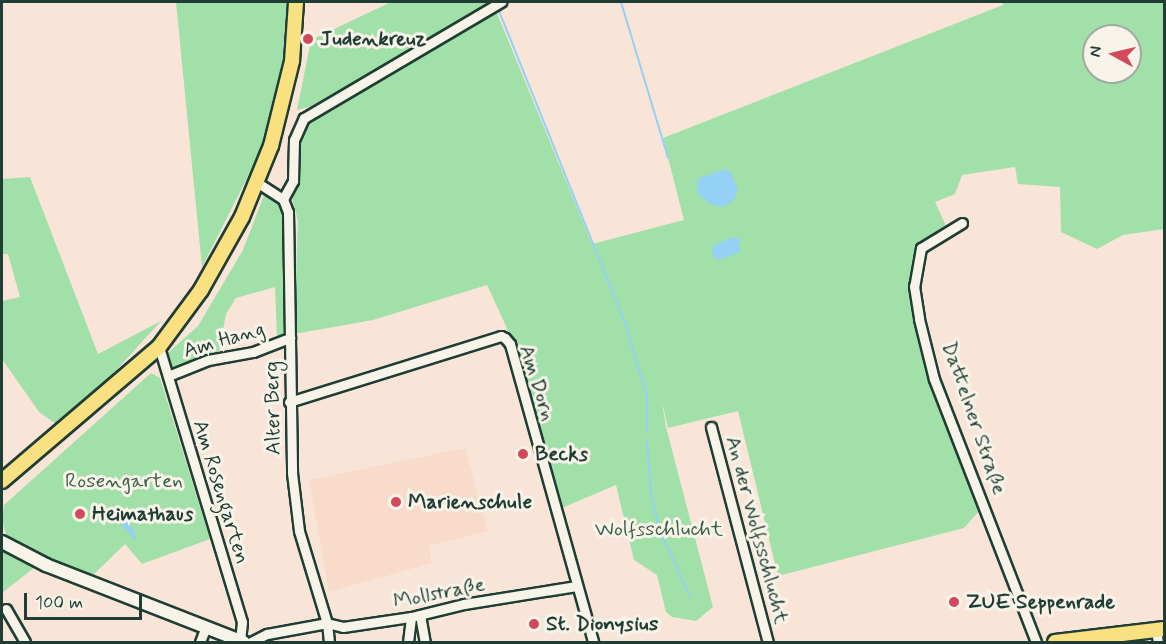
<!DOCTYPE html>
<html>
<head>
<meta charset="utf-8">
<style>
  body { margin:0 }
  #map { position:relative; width:1166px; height:644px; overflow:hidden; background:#f8e5d8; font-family:Mynerve,sans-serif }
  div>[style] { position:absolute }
  .built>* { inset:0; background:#f9dbcc }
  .green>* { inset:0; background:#a1e0a9 }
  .water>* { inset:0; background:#95d0f5 }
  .stream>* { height:2px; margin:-1px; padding:0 1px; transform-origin:1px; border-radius:1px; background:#95d0f5 }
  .roads { filter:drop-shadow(2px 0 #1f3d34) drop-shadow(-2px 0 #1f3d34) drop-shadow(0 2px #1f3d34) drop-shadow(0 -2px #1f3d34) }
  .street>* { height:9px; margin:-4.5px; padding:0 4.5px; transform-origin:4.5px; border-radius:4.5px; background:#f7f3e8 }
  .secondary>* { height:12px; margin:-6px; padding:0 6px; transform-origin:6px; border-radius:6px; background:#f7f3e8 }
  .primary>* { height:14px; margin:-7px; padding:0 7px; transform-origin:7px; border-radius:7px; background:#f9e181 }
  .dots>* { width:16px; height:16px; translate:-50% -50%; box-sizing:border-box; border:3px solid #f7f3e8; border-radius:50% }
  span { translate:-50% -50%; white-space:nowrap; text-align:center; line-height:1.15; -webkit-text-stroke:6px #f7f3e8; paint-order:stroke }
  .poi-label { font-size:21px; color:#1f3d34; font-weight:700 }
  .left { translate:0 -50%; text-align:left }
  .street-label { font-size:21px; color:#1f3d34 }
  .park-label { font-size:21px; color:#395e4b }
  .frame { position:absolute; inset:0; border:3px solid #1f3d34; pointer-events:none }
  .north { position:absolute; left:1082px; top:24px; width:60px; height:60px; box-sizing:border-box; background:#f7f3e8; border:2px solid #a1aaa0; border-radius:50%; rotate:278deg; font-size:16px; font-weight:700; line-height:24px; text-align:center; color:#1f3d34 }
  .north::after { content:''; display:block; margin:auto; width:21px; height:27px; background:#d1495b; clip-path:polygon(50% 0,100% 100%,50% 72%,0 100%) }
  .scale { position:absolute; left:24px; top:593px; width:118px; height:27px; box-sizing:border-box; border:3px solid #1f3d34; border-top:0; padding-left:8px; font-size:18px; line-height:21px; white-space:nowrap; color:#1f3d34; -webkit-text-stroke:4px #f7f3e8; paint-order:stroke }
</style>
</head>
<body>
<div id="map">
  <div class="built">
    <i style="clip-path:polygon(465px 448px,488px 531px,429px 546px,432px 563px,329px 592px,309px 480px)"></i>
  </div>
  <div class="green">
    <i style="clip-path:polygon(176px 2px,288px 2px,284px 59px,269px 135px,202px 267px)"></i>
    <i style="clip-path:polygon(391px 2px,500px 2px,317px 105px,297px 110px,311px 40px)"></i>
    <i style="clip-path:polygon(evenodd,1002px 2px,1164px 2px,1164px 229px,1123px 235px,1097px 249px,1061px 232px,1060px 187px,1018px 184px,1015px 167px,962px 175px,955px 194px,935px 202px,946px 226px,919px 247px,912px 287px,914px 304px,981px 509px,964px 528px,778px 576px,738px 411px,668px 428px,662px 402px,666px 427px,713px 607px,696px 621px,672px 617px,666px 612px,657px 575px,634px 560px,616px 485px,557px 510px,506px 326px,487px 285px,373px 320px,294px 334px,298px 221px,291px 194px,299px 141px,309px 120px,494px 6px,592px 244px,684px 220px,663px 138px,1003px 5px,1002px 2px,1094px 36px,1130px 36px,1130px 72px,1094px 72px,1094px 36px)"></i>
    <i style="clip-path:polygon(30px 177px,98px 354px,161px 321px,100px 388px,56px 424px,39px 412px,2px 359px,2px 301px,20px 297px,8px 254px,2px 254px,2px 179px)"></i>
    <i style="clip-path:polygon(264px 195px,280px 202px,288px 226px,287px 335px,277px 337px,275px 287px,236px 298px,226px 314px,219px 351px,161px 373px,159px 361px,198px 326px,243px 250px)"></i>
    <i style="clip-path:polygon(151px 373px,160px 378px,210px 539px,142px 564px,125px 544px,91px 577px,20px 546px,6px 535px,2px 520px,4px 505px)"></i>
    <i style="clip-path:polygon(2px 550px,35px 567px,2px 593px)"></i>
  </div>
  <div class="water">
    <i style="clip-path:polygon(725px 169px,731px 173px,738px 190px,733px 201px,722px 207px,712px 205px,698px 194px,697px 179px)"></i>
    <i style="clip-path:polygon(731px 238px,739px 238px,740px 252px,719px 260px,712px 256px,713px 246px)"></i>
    <i style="clip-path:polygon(123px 515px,135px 533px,136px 541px,117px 520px)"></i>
  </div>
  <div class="stream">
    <i style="left:621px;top:2px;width:163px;rotate:73.2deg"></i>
    <i style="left:499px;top:11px;width:336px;rotate:68deg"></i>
    <i style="left:625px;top:323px;width:76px;rotate:73.2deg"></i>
    <i style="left:647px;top:396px;width:35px;rotate:90deg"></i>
    <i style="left:647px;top:440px;width:53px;rotate:85.7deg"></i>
    <i style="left:651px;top:493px;width:37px;rotate:77deg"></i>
    <i style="left:659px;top:529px;width:74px;rotate:65.2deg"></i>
  </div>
  <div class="roads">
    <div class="street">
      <i style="left:258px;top:183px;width:30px;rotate:33deg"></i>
      <i style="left:283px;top:199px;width:14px;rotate:69deg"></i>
      <i style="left:288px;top:212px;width:261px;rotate:89.1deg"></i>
      <i style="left:292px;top:473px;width:58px;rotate:83.1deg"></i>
      <i style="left:299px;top:531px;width:96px;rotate:73.1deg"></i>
      <i style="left:327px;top:623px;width:19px;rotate:84deg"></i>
      <i style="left:283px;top:199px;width:21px;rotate:-61deg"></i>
      <i style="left:293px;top:181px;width:41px;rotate:-88.6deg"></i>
      <i style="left:294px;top:140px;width:24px;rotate:-66deg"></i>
      <i style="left:304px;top:118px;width:229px;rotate:-30.5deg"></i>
      <i style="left:962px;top:223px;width:48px;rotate:148.6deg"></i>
      <i style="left:921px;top:248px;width:39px;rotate:100deg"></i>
      <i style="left:914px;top:286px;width:33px;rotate:81deg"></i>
      <i style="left:919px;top:319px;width:62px;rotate:76deg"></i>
      <i style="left:934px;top:379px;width:282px;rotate:68.8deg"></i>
      <i style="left:159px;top:347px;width:287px;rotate:73.2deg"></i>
      <i style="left:242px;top:622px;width:19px;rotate:96deg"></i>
      <i style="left:168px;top:376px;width:43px;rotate:-21.8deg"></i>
      <i style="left:208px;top:360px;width:46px;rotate:-10.1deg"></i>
      <i style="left:253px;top:352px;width:40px;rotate:-21deg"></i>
      <i style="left:289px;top:402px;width:222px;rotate:-17.3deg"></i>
      <i style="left:501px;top:336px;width:4px;rotate:27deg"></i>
      <i style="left:505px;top:338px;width:8px;rotate:50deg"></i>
      <i style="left:510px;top:344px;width:309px;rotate:74.4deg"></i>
      <i style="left:711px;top:427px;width:222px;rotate:75.2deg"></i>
      <i style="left:6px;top:609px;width:38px;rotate:60deg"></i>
      <i style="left:420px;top:615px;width:27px;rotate:80deg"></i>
      <i style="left:1156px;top:630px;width:12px;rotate:81deg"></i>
      <i style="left:200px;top:642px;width:14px;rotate:-69deg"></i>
      <i style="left:251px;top:642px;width:18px;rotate:-27deg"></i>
      <i style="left:267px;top:634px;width:61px;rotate:-10.4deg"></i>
      <i style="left:327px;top:623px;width:16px;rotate:14deg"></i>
      <i style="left:343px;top:627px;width:69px;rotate:-8.4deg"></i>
      <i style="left:411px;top:617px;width:55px;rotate:-13.8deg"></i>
      <i style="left:464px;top:604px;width:114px;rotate:-9.1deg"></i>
      <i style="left:408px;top:642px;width:25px;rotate:-83deg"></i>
    </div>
    <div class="secondary">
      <i style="left:2px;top:542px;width:50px;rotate:27.6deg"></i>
      <i style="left:46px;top:565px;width:212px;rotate:21.3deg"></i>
    </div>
    <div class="primary">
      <i style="left:2px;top:481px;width:206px;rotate:-40.5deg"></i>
      <i style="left:159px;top:347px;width:71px;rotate:-53.6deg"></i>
      <i style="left:201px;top:290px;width:84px;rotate:-60.7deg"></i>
      <i style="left:242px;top:217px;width:77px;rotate:-67.8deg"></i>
      <i style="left:271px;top:146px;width:88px;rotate:-76.1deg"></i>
      <i style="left:292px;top:61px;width:59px;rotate:-86.1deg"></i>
      <i style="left:1055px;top:642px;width:110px;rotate:-6.8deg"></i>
    </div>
  </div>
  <div class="dots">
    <i style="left:308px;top:39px;background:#d1495b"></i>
    <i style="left:523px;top:454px;background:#d1495b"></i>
    <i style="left:396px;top:502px;background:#d1495b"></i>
    <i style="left:80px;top:514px;background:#d1495b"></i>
    <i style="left:954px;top:602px;background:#d1495b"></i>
    <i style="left:534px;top:624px;background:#d1495b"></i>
  </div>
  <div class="poi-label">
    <span class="left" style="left:320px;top:39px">Judenkreuz</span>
    <span class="left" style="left:535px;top:454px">Becks</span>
    <span class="left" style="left:408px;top:502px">Marienschule</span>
    <span class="left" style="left:92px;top:514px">Heimathaus</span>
    <span class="left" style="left:966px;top:602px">ZUE Seppenrade</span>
    <span class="left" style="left:546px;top:624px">St. Dionysius</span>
  </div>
  <div class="street-label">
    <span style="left:224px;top:340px;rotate:-16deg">Am Hang</span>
    <span style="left:537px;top:383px;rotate:73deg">Am Dorn</span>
    <span style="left:273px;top:408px;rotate:-91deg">Alter Berg</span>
    <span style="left:974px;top:418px;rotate:71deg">Dattelner Straße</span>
    <span style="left:221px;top:492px;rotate:73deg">Am Rosengarten</span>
    <span style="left:757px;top:530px;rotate:75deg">An der Wolfsschlucht</span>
    <span style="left:439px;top:593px;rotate:-11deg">Mollstraße</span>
  </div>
  <div class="park-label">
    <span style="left:124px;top:481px">Rosengarten</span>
    <span style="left:659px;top:529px">Wolfsschlucht</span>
  </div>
  <div class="frame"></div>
  <div class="north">N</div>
  <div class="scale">100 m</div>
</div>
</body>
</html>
